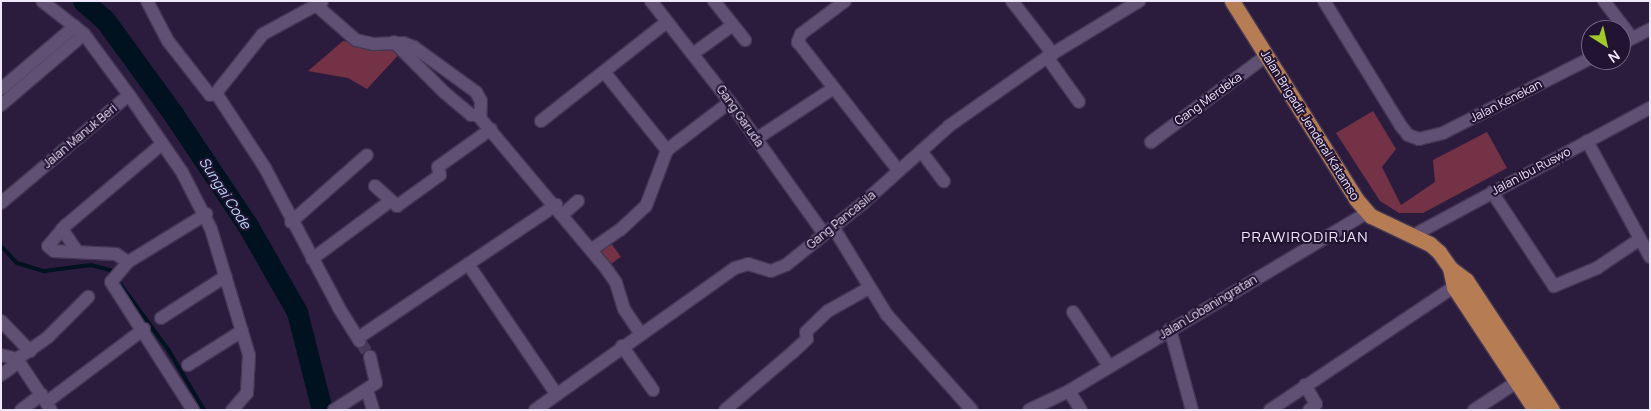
<!DOCTYPE html>
<html>
<head>
<meta charset="utf-8">
<style>
  body { margin:0 }
  #map { position:relative; width:1651px; height:411px; overflow:hidden; background:#2b1c3d; font-family:Manrope,sans-serif }
  div>[style] { position:absolute }
  .green>* { inset:0; background:#743246; transform-origin:0 0 }
  .stream>* { height:4px; margin:-2px; padding:0 2px; transform-origin:2px; border-radius:2px; background:#001120 }
  .river>* { height:21px; margin:-10.5px; padding:0 10.5px; transform-origin:10.5px; border-radius:10.5px; background:#001120 }
  .minor-tunnel>* { height:12px; margin-top:-6px; transform-origin:0; background:repeating-linear-gradient(90deg,#483a5a 0 12px,transparent 0 18px) }
  .roads { filter:drop-shadow(1px 0 #433753) drop-shadow(-1px 0 #433753) drop-shadow(0 1px #433753) drop-shadow(0 -1px #433753) }
  .minor>* { height:12px; margin:-6px; padding:0 6px; transform-origin:6px; border-radius:6px; background:#5f5074 }
  .major>* { height:15px; margin:-7.5px; padding:0 7.5px; transform-origin:7.5px; border-radius:7.5px; background:#b67c54 }
  span { translate:-50% -50%; white-space:nowrap; text-align:center; line-height:1.15; -webkit-text-stroke:4px #211332; paint-order:stroke }
  .street-label { font-size:12px; color:#efe7fc }
  .water-label { font-size:14px; color:#badcf9; font-style:italic }
  .quarter-label { font-size:15px; color:#efe7fc; letter-spacing:1px }
  .frame { position:absolute; inset:0; border:2px solid #efe7fc; pointer-events:none }
  .north { position:absolute; left:1581px; top:20px; width:50px; height:50px; box-sizing:border-box; background:#211332; border:1px solid #736883; border-radius:50%; rotate:145deg; font-size:14px; font-weight:700; line-height:20px; text-align:center; color:#efe7fc }
  .north::after { content:''; display:block; margin:auto; width:18px; height:22px; background:#a2c928; clip-path:polygon(50% 0,100% 100%,50% 72%,0 100%) }
</style>
</head>
<body>
<div id="map">
  <div class="green">
    <i style="clip-path:polygon(343px 41px,380px 48px,402px 51px,367px 89px,348px 78px,308px 71px)"></i>
    <i style="clip-path:polygon(1373px 111px,1396px 149px,1382px 167px,1401px 205px,1435px 182px,1433px 160px,1487px 132px,1507px 168px,1423px 213px,1399px 213px,1380px 201px,1336px 133px)"></i>
    <i style="left:608px;top:239px;width:22px;height:14px;rotate:54deg"></i>
  </div>
  <div class="stream">
    <i style="left:1px;top:246px;width:23px;rotate:47deg"></i>
    <i style="left:17px;top:263px;width:28px;rotate:17deg"></i>
    <i style="left:44px;top:271px;width:47px;rotate:-7.3deg"></i>
    <i style="left:91px;top:265px;width:20px;rotate:15deg"></i>
    <i style="left:110px;top:270px;width:100px;rotate:53.9deg"></i>
    <i style="left:169px;top:351px;width:69px;rotate:59.3deg"></i>
  </div>
  <div class="river">
    <i style="left:83px;top:1px;width:29px;rotate:41deg"></i>
    <i style="left:105px;top:20px;width:117px;rotate:54deg"></i>
    <i style="left:174px;top:115px;width:133px;rotate:56.3deg"></i>
    <i style="left:248px;top:226px;width:99px;rotate:60.3deg"></i>
    <i style="left:297px;top:312px;width:101px;rotate:75.7deg"></i>
  </div>
  <div class="minor-tunnel">
    <i style="left:360px;top:341px;width:19px;rotate:58deg"></i>
  </div>
  <div class="roads">
    <div class="minor">
      <i style="left:147px;top:1px;width:45px;rotate:62.3deg"></i>
      <i style="left:168px;top:41px;width:68px;rotate:52.1deg"></i>
      <i style="left:210px;top:95px;width:6px;rotate:-18deg"></i>
      <i style="left:216px;top:93px;width:75px;rotate:-51.5deg"></i>
      <i style="left:263px;top:34px;width:67px;rotate:-28.5deg"></i>
      <i style="left:651px;top:1px;width:128px;rotate:52deg"></i>
      <i style="left:730px;top:102px;width:162px;rotate:54.5deg"></i>
      <i style="left:714px;top:1px;width:50px;rotate:51.5deg"></i>
      <i style="left:845px;top:1px;width:55px;rotate:143.1deg"></i>
      <i style="left:801px;top:34px;width:9px;rotate:111deg"></i>
      <i style="left:798px;top:42px;width:162px;rotate:52deg"></i>
      <i style="left:1012px;top:1px;width:67px;rotate:52.3deg"></i>
      <i style="left:1324px;top:1px;width:147px;rotate:58.4deg"></i>
      <i style="left:1401px;top:126px;width:11px;rotate:52deg"></i>
      <i style="left:1408px;top:135px;width:12px;rotate:20deg"></i>
      <i style="left:1419px;top:139px;width:25px;rotate:-14deg"></i>
      <i style="left:1443px;top:133px;width:166px;rotate:-26.9deg"></i>
      <i style="left:1604px;top:1px;width:46px;rotate:52.9deg"></i>
      <i style="left:317px;top:6px;width:52px;rotate:41.1deg"></i>
      <i style="left:356px;top:40px;width:17px;rotate:13deg"></i>
      <i style="left:373px;top:44px;width:30px;rotate:-2deg"></i>
      <i style="left:403px;top:43px;width:12px;rotate:20deg"></i>
      <i style="left:414px;top:47px;width:77px;rotate:36deg"></i>
      <i style="left:476px;top:92px;width:10px;rotate:61deg"></i>
      <i style="left:481px;top:101px;width:17px;rotate:93deg"></i>
      <i style="left:480px;top:118px;width:194px;rotate:50deg"></i>
      <i style="left:605px;top:267px;width:19px;rotate:55deg"></i>
      <i style="left:616px;top:283px;width:27px;rotate:73deg"></i>
      <i style="left:624px;top:309px;width:30px;rotate:56deg"></i>
      <i style="left:394px;top:42px;width:72px;rotate:45deg"></i>
      <i style="left:445px;top:93px;width:34px;rotate:40deg"></i>
      <i style="left:471px;top:115px;width:8px"></i>
      <i style="left:1621px;top:44px;width:33px;rotate:-27deg"></i>
      <i style="left:694px;top:53px;width:48px;rotate:-35.7deg"></i>
      <i style="left:1047px;top:57px;width:55px;rotate:54.6deg"></i>
      <i style="left:605px;top:73px;width:99px;rotate:51.2deg"></i>
      <i style="left:1px;top:89px;width:97px;rotate:-40.4deg"></i>
      <i style="left:216px;top:93px;width:90px;rotate:56.8deg"></i>
      <i style="left:265px;top:168px;width:158px;rotate:62.1deg"></i>
      <i style="left:339px;top:308px;width:39px;rotate:58deg"></i>
      <i style="left:129px;top:95px;width:93px;rotate:55.5deg"></i>
      <i style="left:182px;top:172px;width:64px;rotate:63deg"></i>
      <i style="left:211px;top:229px;width:132px;rotate:73.2deg"></i>
      <i style="left:249px;top:355px;width:38px;rotate:93deg"></i>
      <i style="left:247px;top:393px;width:23px;rotate:131deg"></i>
      <i style="left:1px;top:105px;width:109px;rotate:-40.5deg"></i>
      <i style="left:541px;top:121px;width:160px;rotate:-38.2deg"></i>
      <i style="left:756px;top:139px;width:93px;rotate:-33.2deg"></i>
      <i style="left:1587px;top:141px;width:132px;rotate:61.5deg"></i>
      <i style="left:1151px;top:142px;width:144px;rotate:-36.8deg"></i>
      <i style="left:162px;top:144px;width:127px;rotate:139.8deg"></i>
      <i style="left:65px;top:226px;width:26px;rotate:130deg"></i>
      <i style="left:48px;top:246px;width:8px;rotate:40deg"></i>
      <i style="left:54px;top:251px;width:62px;rotate:2.8deg"></i>
      <i style="left:116px;top:254px;width:14px;rotate:34deg"></i>
      <i style="left:128px;top:262px;width:92px;rotate:-31.6deg"></i>
      <i style="left:921px;top:151px;width:38px;rotate:53deg"></i>
      <i style="left:375px;top:186px;width:30px;rotate:42deg"></i>
      <i style="left:397px;top:206px;width:53px;rotate:-35.8deg"></i>
      <i style="left:440px;top:175px;width:8px;rotate:-104deg"></i>
      <i style="left:438px;top:167px;width:65px;rotate:-35.6deg"></i>
      <i style="left:1492px;top:192px;width:113px;rotate:56.6deg"></i>
      <i style="left:1554px;top:286px;width:47px;rotate:-22.7deg"></i>
      <i style="left:1597px;top:268px;width:52px;rotate:-34deg"></i>
      <i style="left:1px;top:203px;width:167px;rotate:-40.2deg"></i>
      <i style="left:129px;top:95px;width:76px;rotate:-126.4deg"></i>
      <i style="left:84px;top:34px;width:53px;rotate:-141.8deg"></i>
      <i style="left:563px;top:214px;width:20px;rotate:-41deg"></i>
      <i style="left:291px;top:222px;width:101px;rotate:-41.4deg"></i>
      <i style="left:833px;top:227px;width:103px;rotate:58.5deg"></i>
      <i style="left:887px;top:315px;width:127px;rotate:48.2deg"></i>
      <i style="left:62px;top:229px;width:27px;rotate:56deg"></i>
      <i style="left:1412px;top:236px;width:270px;rotate:-28.3deg"></i>
      <i style="left:591px;top:250px;width:35px;rotate:-35deg"></i>
      <i style="left:620px;top:230px;width:35px;rotate:-43deg"></i>
      <i style="left:646px;top:206px;width:60px;rotate:-69.4deg"></i>
      <i style="left:667px;top:150px;width:79px;rotate:-37.3deg"></i>
      <i style="left:312px;top:259px;width:96px;rotate:-36.5deg"></i>
      <i style="left:128px;top:262px;width:26px;rotate:130deg"></i>
      <i style="left:111px;top:282px;width:152px;rotate:57.4deg"></i>
      <i style="left:468px;top:264px;width:158px;rotate:55.8deg"></i>
      <i style="left:1073px;top:312px;width:65px;rotate:56.3deg"></i>
      <i style="left:161px;top:318px;width:77px;rotate:-32.9deg"></i>
      <i style="left:1px;top:321px;width:42px;rotate:46deg"></i>
      <i style="left:1170px;top:329px;width:84px;rotate:74.8deg"></i>
      <i style="left:358px;top:338px;width:239px;rotate:-33.9deg"></i>
      <i style="left:622px;top:346px;width:54px;rotate:54.8deg"></i>
      <i style="left:1px;top:355px;width:16px;rotate:14deg"></i>
      <i style="left:17px;top:359px;width:38px;rotate:-35deg"></i>
      <i style="left:48px;top:337px;width:57px;rotate:-45deg"></i>
      <i style="left:17px;top:359px;width:61px;rotate:56.3deg"></i>
      <i style="left:188px;top:365px;width:64px;rotate:-32.2deg"></i>
      <i style="left:1px;top:375px;width:22px;rotate:-36deg"></i>
      <i style="left:1305px;top:385px;width:22px;rotate:60deg"></i>
      <i style="left:1316px;top:404px;width:9px;rotate:139deg"></i>
      <i style="left:367px;top:390px;width:21px;rotate:73deg"></i>
      <i style="left:1069px;top:391px;width:22px;rotate:58deg"></i>
      <i style="left:48px;top:401px;width:120px;rotate:-36.9deg"></i>
      <i style="left:21px;top:410px;width:26px;rotate:-37deg"></i>
      <i style="left:334px;top:410px;width:50px;rotate:-32.7deg"></i>
      <i style="left:376px;top:383px;width:27px;rotate:-103deg"></i>
      <i style="left:535px;top:410px;width:245px;rotate:-35.4deg"></i>
      <i style="left:735px;top:268px;width:14px;rotate:-17deg"></i>
      <i style="left:748px;top:264px;width:24px;rotate:17deg"></i>
      <i style="left:771px;top:271px;width:16px;rotate:-22deg"></i>
      <i style="left:786px;top:265px;width:99px;rotate:-38.8deg"></i>
      <i style="left:863px;top:203px;width:115px;rotate:-41.8deg"></i>
      <i style="left:949px;top:126px;width:120px;rotate:-35.1deg"></i>
      <i style="left:1047px;top:57px;width:108px;rotate:-31.3deg"></i>
      <i style="left:725px;top:410px;width:89px;rotate:-40.5deg"></i>
      <i style="left:793px;top:352px;width:19px;rotate:-43deg"></i>
      <i style="left:807px;top:339px;width:7px;rotate:-98deg"></i>
      <i style="left:806px;top:332px;width:30px;rotate:-44deg"></i>
      <i style="left:828px;top:311px;width:47px;rotate:-29.3deg"></i>
      <i style="left:1029px;top:410px;width:44px;rotate:-25.4deg"></i>
      <i style="left:1069px;top:391px;width:347px;rotate:-30.9deg"></i>
      <i style="left:1270px;top:410px;width:221px;rotate:-33.8deg"></i>
      <i style="left:1474px;top:410px;width:51px;rotate:-33.1deg"></i>
    </div>
    <div class="major">
      <i style="left:1232px;top:1px;width:234px;rotate:57.9deg"></i>
      <i style="left:1356px;top:199px;width:23px;rotate:49deg"></i>
      <i style="left:1371px;top:216px;width:65px;rotate:25.4deg"></i>
      <i style="left:1430px;top:244px;width:12px;rotate:42deg"></i>
      <i style="left:1439px;top:252px;width:19px;rotate:55deg"></i>
      <i style="left:1450px;top:268px;width:19px;rotate:78deg"></i>
      <i style="left:1454px;top:287px;width:147px;rotate:56.6deg"></i>
      <i style="left:1450px;top:268px;width:20px;rotate:37deg"></i>
      <i style="left:1466px;top:280px;width:156px;rotate:56.5deg"></i>
    </div>
  </div>
  <div class="street-label">
    <span style="left:1208px;top:99px;rotate:-36deg">Gang Merdeka</span>
    <span style="left:1506px;top:101px;rotate:-27deg">Jalan Kenekan</span>
    <span style="left:740px;top:116px;rotate:55deg">Gang Garuda</span>
    <span style="left:1310px;top:125px;rotate:58deg">Jalan Brigadir Jenderal Katamso</span>
    <span style="left:80px;top:136px;rotate:-40deg">Jalan Manuk Beri</span>
    <span style="left:1531px;top:171px;rotate:-28deg">Jalan Ibu Ruswo</span>
    <span style="left:841px;top:220px;rotate:-39deg">Gang Pancasila</span>
    <span style="left:1208px;top:307px;rotate:-31deg">Jalan Lobaningratan</span>
  </div>
  <div class="water-label">
    <span style="left:225px;top:193px;rotate:57deg">Sungai Code</span>
  </div>
  <div class="quarter-label">
    <span style="left:1305px;top:237px">PRAWIRODIRJAN</span>
  </div>
  <div class="frame"></div>
  <div class="north">N</div>
</div>
</body>
</html>
